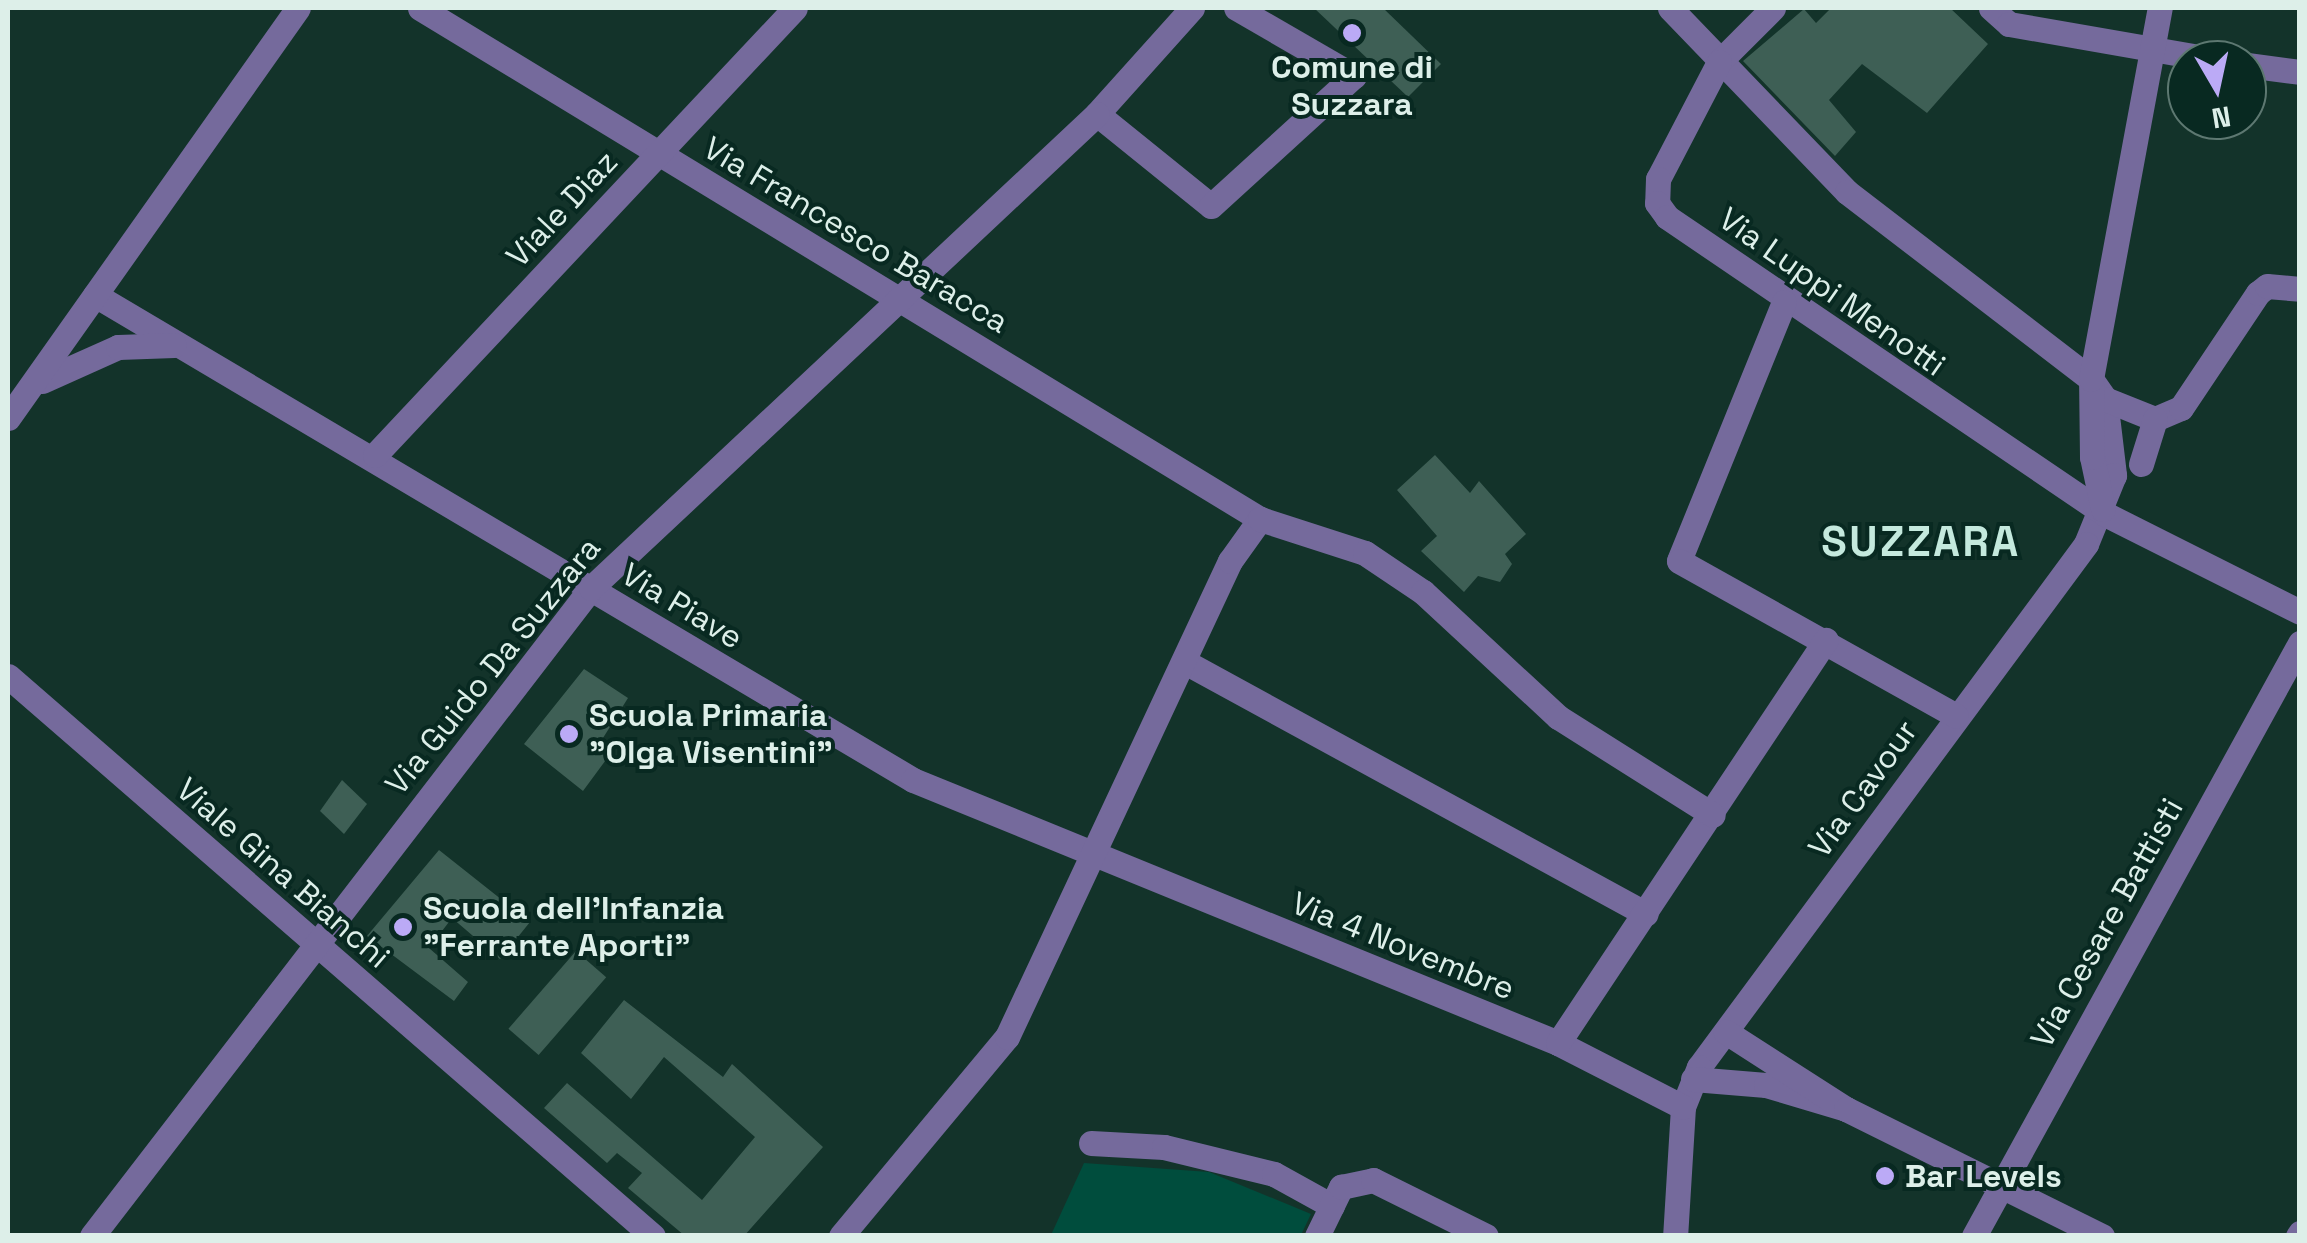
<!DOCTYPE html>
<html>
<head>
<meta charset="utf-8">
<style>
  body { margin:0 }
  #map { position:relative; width:2307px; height:1243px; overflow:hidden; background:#13332a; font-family:"Space Grotesk",sans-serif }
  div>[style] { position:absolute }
  .green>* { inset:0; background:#004d3d }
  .building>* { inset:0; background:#3e5f55; transform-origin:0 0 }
  .minor>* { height:25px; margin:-12.5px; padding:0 12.5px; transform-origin:12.5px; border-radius:12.5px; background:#756a9c }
  .dots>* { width:28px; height:28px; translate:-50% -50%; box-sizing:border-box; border:5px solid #082921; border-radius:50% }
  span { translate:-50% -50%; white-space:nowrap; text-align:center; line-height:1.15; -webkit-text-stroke:8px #082921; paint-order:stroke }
  .poi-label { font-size:32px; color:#ddefe9; font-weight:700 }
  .left { translate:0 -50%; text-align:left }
  .street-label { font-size:32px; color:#ddefe9 }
  .district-label { font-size:42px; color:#c4e9dd; font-weight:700; letter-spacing:2.5px }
  .frame { position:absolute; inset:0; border:10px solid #ddefe9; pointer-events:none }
  .north { position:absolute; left:2167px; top:40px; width:100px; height:100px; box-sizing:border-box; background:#082921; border:2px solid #5d7871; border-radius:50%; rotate:171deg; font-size:28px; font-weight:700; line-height:40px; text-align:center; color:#ddefe9 }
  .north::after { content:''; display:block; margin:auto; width:35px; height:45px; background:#bbaaf6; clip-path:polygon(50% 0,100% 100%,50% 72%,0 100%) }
</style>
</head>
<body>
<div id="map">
  <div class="green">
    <i style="clip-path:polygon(1084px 1163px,1209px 1172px,1311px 1214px,1301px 1235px,1051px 1235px)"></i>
  </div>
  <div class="building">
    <i style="clip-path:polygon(1314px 8px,1383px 8px,1441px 64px,1408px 97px)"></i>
    <i style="clip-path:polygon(1831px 8px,1950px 8px,1988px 44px,1927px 113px,1862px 64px,1829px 100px,1856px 132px,1835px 156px,1743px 61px,1804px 9px,1816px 23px)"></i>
    <i style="clip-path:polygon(1435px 455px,1470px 493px,1479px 481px,1526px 534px,1505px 554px,1512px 564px,1500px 582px,1478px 576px,1464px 592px,1421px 551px,1437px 536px,1397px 490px)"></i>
    <i style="clip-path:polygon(584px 669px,628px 698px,598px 746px,611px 753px,583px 791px,524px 744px)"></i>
    <i style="clip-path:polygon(342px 780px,367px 804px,344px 834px,320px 811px)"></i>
    <i style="clip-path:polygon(439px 850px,530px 922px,500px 959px,452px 918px,429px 948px,468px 982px,454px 1001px,367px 936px)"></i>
    <i style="left:576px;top:951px;width:40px;height:103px;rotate:41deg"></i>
    <i style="clip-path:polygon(624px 1000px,723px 1077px,732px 1064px,823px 1147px,744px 1236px,685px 1236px,628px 1188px,642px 1173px,617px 1153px,607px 1163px,544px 1108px,567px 1083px,702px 1200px,755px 1137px,664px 1057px,631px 1099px,581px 1053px)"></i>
  </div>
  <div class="minor">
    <i style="left:420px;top:8px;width:983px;rotate:31.31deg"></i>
    <i style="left:1192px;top:8px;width:142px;rotate:131.9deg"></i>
    <i style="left:1097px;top:114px;width:146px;rotate:38.9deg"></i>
    <i style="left:1211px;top:206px;width:193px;rotate:-42.3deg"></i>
    <i style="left:1354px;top:76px;width:136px;rotate:-150deg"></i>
    <i style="left:1670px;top:8px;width:255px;rotate:46.1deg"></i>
    <i style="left:1847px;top:192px;width:307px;rotate:37.5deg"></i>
    <i style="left:2091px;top:379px;width:24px;rotate:55deg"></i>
    <i style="left:2105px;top:399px;width:77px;rotate:83.2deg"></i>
    <i style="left:2114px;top:475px;width:74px;rotate:112.1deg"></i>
    <i style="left:2086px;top:544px;width:651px;rotate:126.5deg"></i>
    <i style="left:1699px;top:1067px;width:43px;rotate:111.8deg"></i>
    <i style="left:1683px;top:1107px;width:129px;rotate:93.5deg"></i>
    <i style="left:1773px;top:8px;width:76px;rotate:135deg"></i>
    <i style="left:1719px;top:62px;width:132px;rotate:117.5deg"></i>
    <i style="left:1658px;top:179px;width:24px;rotate:92deg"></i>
    <i style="left:1657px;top:203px;width:17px;rotate:54deg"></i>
    <i style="left:1667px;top:217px;width:529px;rotate:34.14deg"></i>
    <i style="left:2105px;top:514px;width:218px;rotate:26.7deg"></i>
    <i style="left:1991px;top:8px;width:24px;rotate:42deg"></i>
    <i style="left:2009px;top:24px;width:209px;rotate:9.9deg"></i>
    <i style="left:2247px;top:65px;width:53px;rotate:7.5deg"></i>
    <i style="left:95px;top:295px;width:951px;rotate:30.66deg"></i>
    <i style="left:913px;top:780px;width:697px;rotate:22.18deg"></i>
    <i style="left:1558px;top:1043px;width:140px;rotate:27.1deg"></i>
    <i style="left:1784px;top:302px;width:279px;rotate:112.1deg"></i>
    <i style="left:1679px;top:561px;width:317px;rotate:29.2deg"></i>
    <i style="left:42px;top:381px;width:83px;rotate:-24.1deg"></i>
    <i style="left:118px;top:347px;width:56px;rotate:-2deg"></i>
    <i style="left:2105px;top:399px;width:54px;rotate:21.8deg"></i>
    <i style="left:8px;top:418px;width:502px;rotate:-54.73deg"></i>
    <i style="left:2155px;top:419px;width:28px;rotate:-23deg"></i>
    <i style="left:2181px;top:408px;width:138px;rotate:-56.2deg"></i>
    <i style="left:2258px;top:293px;width:11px;rotate:-38deg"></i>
    <i style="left:2267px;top:286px;width:33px;rotate:5deg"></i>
    <i style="left:375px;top:455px;width:613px;rotate:-46.78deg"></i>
    <i style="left:2141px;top:464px;width:47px;rotate:-72.7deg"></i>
    <i style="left:2103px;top:509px;width:53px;rotate:-101.9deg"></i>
    <i style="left:2092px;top:457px;width:78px;rotate:-90.7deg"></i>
    <i style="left:2091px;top:379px;width:377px;rotate:-79.5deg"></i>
    <i style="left:1185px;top:662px;width:525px;rotate:28.66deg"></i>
    <i style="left:8px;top:676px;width:854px;rotate:40.97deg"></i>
    <i style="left:1558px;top:1043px;width:484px;rotate:-56.4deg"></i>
    <i style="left:1693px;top:1079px;width:73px;rotate:4.7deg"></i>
    <i style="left:1766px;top:1085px;width:84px;rotate:16.7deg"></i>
    <i style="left:1846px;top:1109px;width:143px;rotate:-147.3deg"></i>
    <i style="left:1846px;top:1109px;width:286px;rotate:26.4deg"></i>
    <i style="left:1091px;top:1143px;width:73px;rotate:3.1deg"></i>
    <i style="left:1164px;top:1147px;width:113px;rotate:13.8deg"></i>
    <i style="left:1274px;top:1174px;width:66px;rotate:28.9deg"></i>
    <i style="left:92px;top:1236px;width:818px;rotate:-52.4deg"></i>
    <i style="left:591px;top:588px;width:693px;rotate:-43.13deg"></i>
    <i style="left:841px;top:1236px;width:259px;rotate:-50.2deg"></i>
    <i style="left:1007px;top:1037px;width:526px;rotate:-64.9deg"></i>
    <i style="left:1230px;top:561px;width:52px;rotate:-54.5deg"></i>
    <i style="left:1260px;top:519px;width:110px;rotate:17.9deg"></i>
    <i style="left:1365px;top:553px;width:70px;rotate:33.9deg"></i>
    <i style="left:1423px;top:592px;width:184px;rotate:42.8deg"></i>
    <i style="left:1558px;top:717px;width:183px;rotate:32.3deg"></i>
    <i style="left:1317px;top:1236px;width:55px;rotate:-63.9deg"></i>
    <i style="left:1341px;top:1187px;width:33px;rotate:-12deg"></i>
    <i style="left:1373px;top:1180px;width:126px;rotate:26.4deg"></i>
    <i style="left:1974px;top:1236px;width:677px;rotate:-61.2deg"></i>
    <i style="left:2298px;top:1236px;width:4px;rotate:-56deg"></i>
  </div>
  <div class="dots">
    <i style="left:1352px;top:33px;background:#bbaaf6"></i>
    <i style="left:569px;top:734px;background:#bbaaf6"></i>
    <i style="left:403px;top:927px;background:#bbaaf6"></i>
    <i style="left:1885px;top:1176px;background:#bbaaf6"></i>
  </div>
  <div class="poi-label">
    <span style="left:1352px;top:86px">Comune di<br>Suzzara</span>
    <span class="left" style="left:589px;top:734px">Scuola Primaria<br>"Olga Visentini"</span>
    <span class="left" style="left:423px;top:927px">Scuola dell'Infanzia<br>"Ferrante Aporti"</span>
    <span class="left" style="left:1905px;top:1176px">Bar Levels</span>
  </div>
  <div class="street-label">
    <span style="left:562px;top:209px;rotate:-47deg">Viale Diaz</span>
    <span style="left:856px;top:235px;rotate:31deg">Via Francesco Baracca</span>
    <span style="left:1832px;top:292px;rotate:35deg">Via Luppi Menotti</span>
    <span style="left:682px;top:606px;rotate:31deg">Via Piave</span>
    <span style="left:493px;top:666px;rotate:-51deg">Via Guido Da Suzzara</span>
    <span style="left:1863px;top:789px;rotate:-54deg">Via Cavour</span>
    <span style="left:283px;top:873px;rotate:41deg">Viale Gina Bianchi</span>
    <span style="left:2107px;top:923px;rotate:-61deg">Via Cesare Battisti</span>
    <span style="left:1403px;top:946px;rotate:22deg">Via 4 Novembre</span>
  </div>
  <div class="district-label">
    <span style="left:1921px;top:542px">SUZZARA</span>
  </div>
  <div class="frame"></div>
  <div class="north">N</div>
</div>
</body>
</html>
